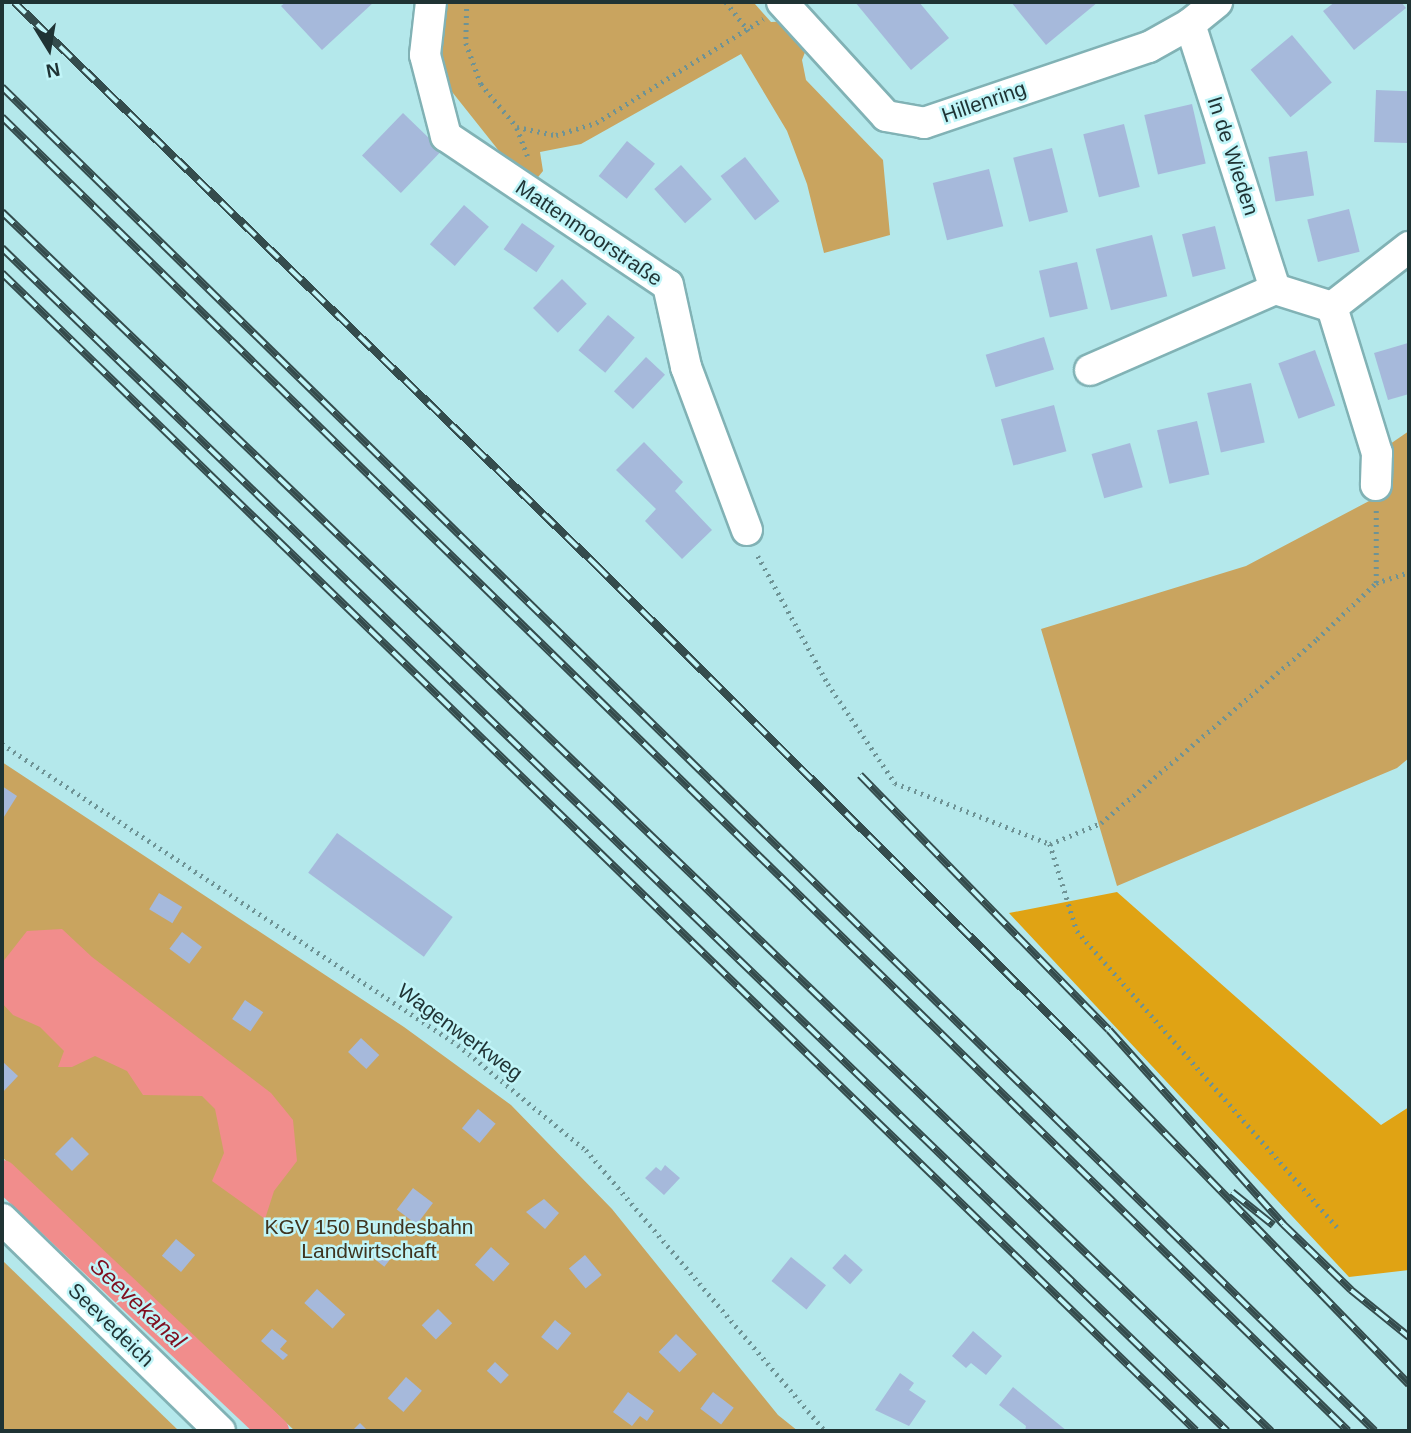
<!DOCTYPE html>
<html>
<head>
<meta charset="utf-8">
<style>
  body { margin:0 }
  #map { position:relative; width:1411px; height:1433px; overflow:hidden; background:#b4e8eb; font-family:Arial,sans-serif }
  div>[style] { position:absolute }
  .green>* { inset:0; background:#c9a45f }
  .forest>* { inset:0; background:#e0a314 }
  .water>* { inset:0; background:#f18d8c }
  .canal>* { height:30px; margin:-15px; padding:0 15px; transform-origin:15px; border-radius:15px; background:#f18d8c }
  .building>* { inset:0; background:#a6b9db; transform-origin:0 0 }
  .path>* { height:4.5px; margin-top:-2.25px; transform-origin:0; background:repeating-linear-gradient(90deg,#6e9395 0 2px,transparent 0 7px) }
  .roads { filter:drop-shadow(2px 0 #81b2b5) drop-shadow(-2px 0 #81b2b5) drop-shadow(0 2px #81b2b5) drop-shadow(0 -2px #81b2b5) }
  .street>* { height:30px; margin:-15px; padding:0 15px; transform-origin:15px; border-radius:15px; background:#fff }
  .rail>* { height:8px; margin-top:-4px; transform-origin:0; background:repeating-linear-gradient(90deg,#c1f5f8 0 16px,#344c4d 0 32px); box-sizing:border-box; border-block:2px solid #344c4d }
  span { translate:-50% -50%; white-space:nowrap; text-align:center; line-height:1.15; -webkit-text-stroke:5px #c1f5f8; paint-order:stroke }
  .street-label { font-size:21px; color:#1f3334 }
  .park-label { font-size:21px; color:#3f341f }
  .water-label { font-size:23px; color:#810e1f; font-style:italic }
  .frame { position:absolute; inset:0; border:4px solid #1f3334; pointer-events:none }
  .north { position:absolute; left:14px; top:14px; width:70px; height:70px; -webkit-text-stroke:5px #c1f5f8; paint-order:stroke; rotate:169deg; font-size:19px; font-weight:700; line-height:28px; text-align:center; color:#1f3334 }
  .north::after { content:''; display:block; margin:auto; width:24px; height:32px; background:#1f3334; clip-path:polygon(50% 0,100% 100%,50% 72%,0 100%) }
</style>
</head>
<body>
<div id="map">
  <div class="green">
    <i style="clip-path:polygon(436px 2px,758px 2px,755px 4px,771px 22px,794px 21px,809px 42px,802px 60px,806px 80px,883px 160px,890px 235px,824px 253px,807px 184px,787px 131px,741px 54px,581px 144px,540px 152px,543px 171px,534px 182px,507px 161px,445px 83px,435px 47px)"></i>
    <i style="clip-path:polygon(1409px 431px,1409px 758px,1397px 768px,1117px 886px,1041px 629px,1246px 566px,1371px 500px,1377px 453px)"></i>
    <i style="clip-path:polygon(2px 762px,404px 1027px,511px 1105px,612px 1209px,778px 1415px,798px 1431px,295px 1431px,2px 1157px)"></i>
    <i style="clip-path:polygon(2px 1260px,179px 1431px,2px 1431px)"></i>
  </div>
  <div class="forest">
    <i style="clip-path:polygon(1117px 892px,1381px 1125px,1409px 1107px,1409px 1270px,1349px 1277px,1009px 913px)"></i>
  </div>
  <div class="water">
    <i style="clip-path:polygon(62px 929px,92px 957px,271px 1093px,293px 1120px,297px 1161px,274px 1191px,265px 1219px,212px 1181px,224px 1153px,215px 1109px,202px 1096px,143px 1095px,127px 1071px,95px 1056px,72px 1067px,58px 1067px,64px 1051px,40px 1027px,13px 1015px,2px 1003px,2px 963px,27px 931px)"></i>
  </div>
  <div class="canal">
    <i style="left:2px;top:1175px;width:374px;rotate:43.3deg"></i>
  </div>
  <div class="building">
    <i style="clip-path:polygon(286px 2px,374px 2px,322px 50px,281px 6px)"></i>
    <i style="clip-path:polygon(855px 2px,919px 2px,949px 38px,911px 70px)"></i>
    <i style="clip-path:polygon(1011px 2px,1098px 2px,1046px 45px)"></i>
    <i style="clip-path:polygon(1335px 2px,1401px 2px,1406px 8px,1354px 50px,1323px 11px)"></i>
    <i style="left:1292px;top:35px;width:62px;height:54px;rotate:50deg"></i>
    <i style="left:1376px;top:90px;width:33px;height:52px;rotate:2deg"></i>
    <i style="left:1192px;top:104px;width:61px;height:49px;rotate:77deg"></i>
    <i style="left:403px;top:113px;width:54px;height:59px;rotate:44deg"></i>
    <i style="left:1124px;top:124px;width:65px;height:42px;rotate:76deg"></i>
    <i style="left:627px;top:141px;width:36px;height:45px;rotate:39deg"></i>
    <i style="left:1052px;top:148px;width:66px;height:40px;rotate:76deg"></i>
    <i style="left:1307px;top:151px;width:45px;height:39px;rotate:81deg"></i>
    <i style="left:745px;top:157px;width:56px;height:31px;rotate:52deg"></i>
    <i style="left:681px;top:165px;width:46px;height:36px;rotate:48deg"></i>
    <i style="left:989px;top:169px;width:59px;height:58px;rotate:76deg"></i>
    <i style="left:464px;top:205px;width:33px;height:52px;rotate:41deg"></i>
    <i style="left:1349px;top:209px;width:44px;height:43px;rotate:76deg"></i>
    <i style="left:522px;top:223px;width:40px;height:32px;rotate:35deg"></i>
    <i style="left:1215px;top:226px;width:44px;height:34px;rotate:76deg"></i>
    <i style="left:1152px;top:235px;width:63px;height:58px;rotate:76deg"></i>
    <i style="left:1077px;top:262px;width:48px;height:39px;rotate:77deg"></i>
    <i style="left:562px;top:279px;width:35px;height:41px;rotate:45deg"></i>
    <i style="left:608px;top:315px;width:35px;height:46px;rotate:40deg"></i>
    <i style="left:1044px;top:337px;width:34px;height:61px;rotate:73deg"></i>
    <i style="clip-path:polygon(1408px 343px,1409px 394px,1388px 400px,1374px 353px)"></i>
    <i style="left:1315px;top:350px;width:59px;height:39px;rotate:70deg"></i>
    <i style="left:646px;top:357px;width:26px;height:47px;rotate:43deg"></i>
    <i style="left:1251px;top:383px;width:61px;height:45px;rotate:77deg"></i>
    <i style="left:1054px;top:405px;width:48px;height:55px;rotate:75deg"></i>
    <i style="left:1197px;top:421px;width:55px;height:41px;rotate:77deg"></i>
    <i style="clip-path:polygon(644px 442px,683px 482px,675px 491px,712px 530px,682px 559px,645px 521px,656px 509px,616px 470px)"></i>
    <i style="left:1130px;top:443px;width:46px;height:40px;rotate:74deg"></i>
    <i style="clip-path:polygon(2px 786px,17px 796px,2px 820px)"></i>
    <i style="left:337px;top:833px;width:143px;height:49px;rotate:36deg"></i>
    <i style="left:159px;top:893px;width:27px;height:19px;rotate:31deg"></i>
    <i style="left:182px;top:932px;width:25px;height:21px;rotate:37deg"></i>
    <i style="left:245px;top:1000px;width:22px;height:23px;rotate:34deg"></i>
    <i style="left:361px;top:1038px;width:25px;height:19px;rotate:43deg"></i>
    <i style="clip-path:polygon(2px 1061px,18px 1076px,2px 1093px)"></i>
    <i style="left:478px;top:1109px;width:23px;height:25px;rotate:40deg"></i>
    <i style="left:72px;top:1137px;width:24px;height:24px;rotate:45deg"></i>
    <i style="clip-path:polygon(665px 1165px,680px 1178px,664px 1195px,645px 1178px,656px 1167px,661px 1171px)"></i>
    <i style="left:413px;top:1188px;width:25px;height:27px;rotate:37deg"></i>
    <i style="clip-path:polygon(544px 1199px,559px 1213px,545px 1229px,526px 1212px)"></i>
    <i style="left:176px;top:1239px;width:25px;height:22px;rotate:40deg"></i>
    <i style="left:380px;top:1243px;width:18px;height:16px;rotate:38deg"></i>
    <i style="left:491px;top:1247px;width:25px;height:24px;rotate:42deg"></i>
    <i style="left:845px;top:1254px;width:24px;height:19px;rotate:42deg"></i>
    <i style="left:585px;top:1255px;width:26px;height:21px;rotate:50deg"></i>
    <i style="left:791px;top:1257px;width:45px;height:31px;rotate:39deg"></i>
    <i style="left:317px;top:1289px;width:38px;height:19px;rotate:42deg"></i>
    <i style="left:438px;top:1309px;width:20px;height:23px;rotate:45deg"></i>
    <i style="left:555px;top:1320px;width:21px;height:22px;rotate:39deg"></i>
    <i style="clip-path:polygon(272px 1329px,287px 1341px,280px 1349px,288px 1355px,283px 1360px,261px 1341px)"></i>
    <i style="clip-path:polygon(973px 1331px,1002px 1356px,986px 1375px,971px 1363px,966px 1368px,952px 1356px)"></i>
    <i style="left:676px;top:1334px;width:29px;height:25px;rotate:44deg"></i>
    <i style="left:495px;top:1362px;width:19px;height:12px;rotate:43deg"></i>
    <i style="clip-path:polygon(900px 1373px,914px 1383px,909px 1390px,926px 1401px,909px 1426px,875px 1410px)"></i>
    <i style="left:406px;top:1377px;width:21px;height:28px;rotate:41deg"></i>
    <i style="clip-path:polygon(1013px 1387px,1067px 1431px,1025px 1431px,1026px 1426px,999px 1405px)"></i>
    <i style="clip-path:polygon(628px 1392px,654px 1411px,647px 1421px,640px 1416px,632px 1426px,613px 1412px)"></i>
    <i style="left:713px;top:1392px;width:26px;height:21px;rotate:37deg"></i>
    <i style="clip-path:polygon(360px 1423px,368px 1431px,352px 1431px)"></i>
  </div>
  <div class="path">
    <i style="left:467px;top:2px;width:41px;rotate:91.4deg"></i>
    <i style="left:466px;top:43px;width:44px;rotate:69.9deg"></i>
    <i style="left:481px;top:84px;width:56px;rotate:50.1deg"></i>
    <i style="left:517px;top:127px;width:40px;rotate:12deg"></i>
    <i style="left:556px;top:135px;width:42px;rotate:-16.7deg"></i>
    <i style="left:596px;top:123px;width:197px;rotate:-31.9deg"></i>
    <i style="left:726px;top:2px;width:37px;rotate:52deg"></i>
    <i style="left:517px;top:128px;width:30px;rotate:69deg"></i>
    <i style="left:758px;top:556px;width:146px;rotate:61.3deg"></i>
    <i style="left:828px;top:684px;width:120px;rotate:55.9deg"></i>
    <i style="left:895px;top:783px;width:167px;rotate:21.5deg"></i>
    <i style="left:1050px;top:844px;width:55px;rotate:-22.4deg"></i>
    <i style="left:1101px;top:823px;width:284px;rotate:-40.4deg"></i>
    <i style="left:1317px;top:639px;width:81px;rotate:-43.5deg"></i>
    <i style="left:1376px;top:583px;width:35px;rotate:-18deg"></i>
    <i style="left:1376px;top:583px;width:73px;rotate:-90deg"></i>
    <i style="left:2px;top:744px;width:546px;rotate:33.43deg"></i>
    <i style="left:458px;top:1045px;width:166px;rotate:39.4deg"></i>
    <i style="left:586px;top:1150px;width:369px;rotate:49.6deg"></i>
    <i style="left:1050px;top:844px;width:91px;rotate:72.8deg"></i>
    <i style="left:1077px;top:931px;width:394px;rotate:48.7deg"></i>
  </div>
  <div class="roads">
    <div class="street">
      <i style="left:431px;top:2px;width:53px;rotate:96.5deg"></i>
      <i style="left:425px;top:55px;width:84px;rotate:75.5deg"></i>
      <i style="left:446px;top:136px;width:267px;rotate:33.9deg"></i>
      <i style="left:668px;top:285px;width:84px;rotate:77.6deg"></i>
      <i style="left:686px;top:367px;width:174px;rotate:69.5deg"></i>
      <i style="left:782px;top:2px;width:154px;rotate:47.6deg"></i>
      <i style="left:886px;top:116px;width:39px;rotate:10deg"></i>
      <i style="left:924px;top:123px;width:237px;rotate:-18.7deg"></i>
      <i style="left:1149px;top:47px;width:47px;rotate:-29.3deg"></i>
      <i style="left:1190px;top:24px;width:35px;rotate:-39deg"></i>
      <i style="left:1190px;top:24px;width:278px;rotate:72.2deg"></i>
      <i style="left:1275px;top:289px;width:60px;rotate:17.5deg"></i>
      <i style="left:1332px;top:307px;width:153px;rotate:72.9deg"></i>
      <i style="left:1377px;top:453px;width:32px;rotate:92deg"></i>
      <i style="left:1332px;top:307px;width:98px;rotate:-37.9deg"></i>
      <i style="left:1090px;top:370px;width:202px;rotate:-23.6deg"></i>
      <i style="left:2px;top:1219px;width:304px;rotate:44.2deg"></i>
    </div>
  </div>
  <div class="rail">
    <i style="left:14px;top:2px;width:810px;rotate:44.05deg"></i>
    <i style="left:596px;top:565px;width:675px;rotate:44.82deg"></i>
    <i style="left:1075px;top:1041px;width:479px;rotate:45.8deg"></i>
    <i style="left:2px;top:87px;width:1921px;rotate:44.39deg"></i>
    <i style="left:2px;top:117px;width:1881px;rotate:44.31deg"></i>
    <i style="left:2px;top:212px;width:1760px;rotate:43.85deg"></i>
    <i style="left:2px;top:248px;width:1703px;rotate:44deg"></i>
    <i style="left:2px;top:273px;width:1663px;rotate:44.12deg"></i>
    <i style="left:860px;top:775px;width:356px;rotate:45.7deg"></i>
    <i style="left:1109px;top:1030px;width:261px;rotate:48.1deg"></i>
    <i style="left:1283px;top:1224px;width:95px;rotate:44.1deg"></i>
    <i style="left:1351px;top:1290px;width:75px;rotate:39deg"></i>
    <i style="left:1232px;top:1192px;width:53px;rotate:38.8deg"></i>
  </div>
  <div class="street-label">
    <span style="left:984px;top:102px;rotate:-19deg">Hillenring</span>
    <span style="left:1233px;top:156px;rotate:72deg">In de Wieden</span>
    <span style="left:589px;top:233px;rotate:34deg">Mattenmoorstraße</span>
    <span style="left:460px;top:1032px;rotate:36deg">Wagenwerkweg</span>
    <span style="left:111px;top:1325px;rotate:44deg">Seevedeich</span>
  </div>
  <div class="park-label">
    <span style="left:369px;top:1239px">KGV 150 Bundesbahn<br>Landwirtschaft</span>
  </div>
  <div class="water-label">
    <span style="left:138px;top:1303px;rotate:43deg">Seevekanal</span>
  </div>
  <div class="frame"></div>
  <div class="north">N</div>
</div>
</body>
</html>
